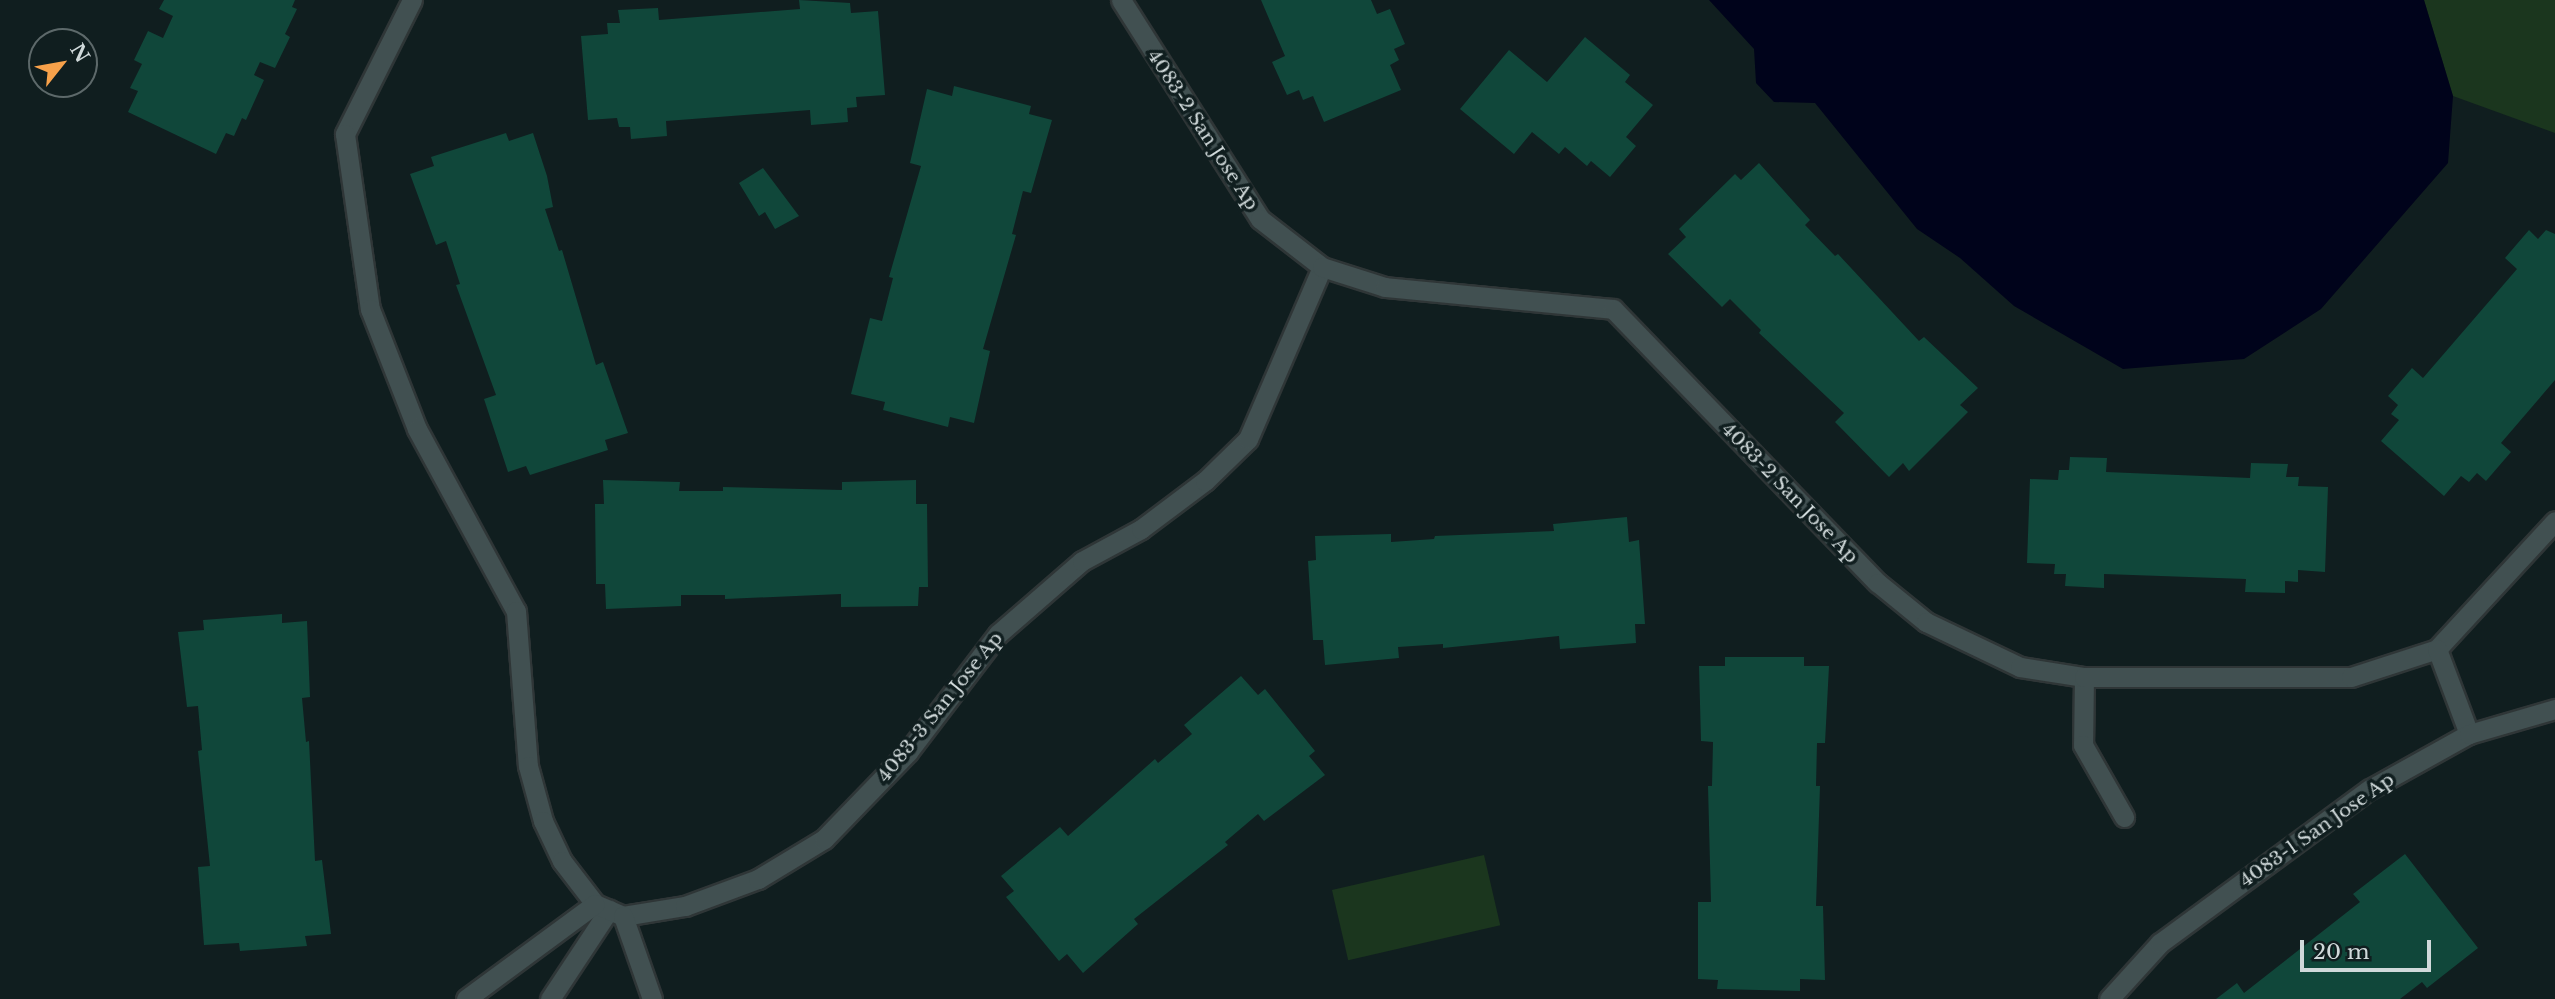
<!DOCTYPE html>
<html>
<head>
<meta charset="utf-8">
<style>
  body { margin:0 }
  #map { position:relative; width:2555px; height:999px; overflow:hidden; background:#101e1f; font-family:"Libre Baskerville",serif }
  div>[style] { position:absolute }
  .green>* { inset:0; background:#1b361e; transform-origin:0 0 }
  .water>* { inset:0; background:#00031b }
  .building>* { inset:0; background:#10473a }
  .roads { filter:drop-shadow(2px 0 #2f3637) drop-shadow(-2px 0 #2f3637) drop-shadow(0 2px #2f3637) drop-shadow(0 -2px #2f3637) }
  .service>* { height:19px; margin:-9.5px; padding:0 9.5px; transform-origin:9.5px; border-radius:9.5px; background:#415051 }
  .minor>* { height:19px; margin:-9.5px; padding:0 9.5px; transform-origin:9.5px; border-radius:9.5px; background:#415051 }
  span { translate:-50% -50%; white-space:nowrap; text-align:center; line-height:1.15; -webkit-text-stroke:7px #101e1f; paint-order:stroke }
  .street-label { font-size:19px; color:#d0d9da }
  .north { position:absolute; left:28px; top:28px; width:70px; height:70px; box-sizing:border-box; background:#101e1f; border:2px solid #5d696a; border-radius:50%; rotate:59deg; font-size:19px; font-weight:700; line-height:28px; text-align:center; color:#d0d9da }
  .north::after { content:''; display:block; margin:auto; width:24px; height:32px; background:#f7a14a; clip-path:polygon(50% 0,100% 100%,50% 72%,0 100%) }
  .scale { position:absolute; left:2300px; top:940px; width:131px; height:32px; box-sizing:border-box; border:4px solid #d0d9da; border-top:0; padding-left:9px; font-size:21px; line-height:24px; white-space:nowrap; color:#d0d9da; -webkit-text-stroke:5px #101e1f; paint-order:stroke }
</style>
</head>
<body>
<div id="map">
  <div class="green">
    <i style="clip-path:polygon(2424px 0,2555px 0,2555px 133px,2453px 96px)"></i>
    <i style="left:1484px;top:855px;width:72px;height:156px;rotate:77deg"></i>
  </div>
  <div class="water">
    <i style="clip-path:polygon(1709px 0,2424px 0,2453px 96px,2448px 163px,2321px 309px,2244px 359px,2123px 369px,2014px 306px,1960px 258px,1917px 229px,1815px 103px,1774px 102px,1756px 83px,1754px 49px)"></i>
  </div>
  <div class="building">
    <i style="clip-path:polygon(164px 0,295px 0,292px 7px,297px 9px,285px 34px,290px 37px,275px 68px,260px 62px,254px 75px,264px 80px,246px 120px,242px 118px,234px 136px,226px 133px,216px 154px,128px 112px,138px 91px,130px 88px,142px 64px,134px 60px,148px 31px,163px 38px,173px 16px,159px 9px)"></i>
    <i style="clip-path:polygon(799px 0,850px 3px,851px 13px,878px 11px,885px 95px,856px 97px,857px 107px,847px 108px,848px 122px,811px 125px,810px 110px,666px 121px,667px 136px,631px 139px,630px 127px,619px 127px,617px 118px,588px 120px,581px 36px,608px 34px,607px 23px,620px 23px,618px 10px,658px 8px,659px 20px,800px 9px)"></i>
    <i style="clip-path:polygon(1261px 0,1371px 0,1377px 14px,1390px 9px,1405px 44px,1394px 49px,1399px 60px,1390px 65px,1401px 90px,1324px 122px,1313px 96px,1303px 100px,1299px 90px,1287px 95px,1272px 62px,1285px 56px)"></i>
    <i style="clip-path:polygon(1585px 37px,1630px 75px,1625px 82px,1653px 105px,1626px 137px,1636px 146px,1610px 177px,1591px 161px,1587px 166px,1565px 147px,1559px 154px,1532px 132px,1514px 154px,1460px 109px,1509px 50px,1547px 82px)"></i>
    <i style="clip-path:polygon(954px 86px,1031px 106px,1029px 114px,1052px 120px,1031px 193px,1023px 191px,1012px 234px,1016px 235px,983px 349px,990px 351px,974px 423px,950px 417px,948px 427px,883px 410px,885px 402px,851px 394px,870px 318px,882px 321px,893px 278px,889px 277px,921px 166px,910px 163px,927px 89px,952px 96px)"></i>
    <i style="clip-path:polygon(506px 133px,509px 141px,533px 133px,547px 176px,553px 207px,545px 209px,559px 251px,562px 250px,596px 365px,603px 362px,628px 433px,605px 440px,608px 450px,530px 475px,526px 466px,508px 472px,484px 399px,496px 395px,456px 285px,460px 284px,446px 241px,436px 245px,410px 174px,434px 166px,431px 157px)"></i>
    <i style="clip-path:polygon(1759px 163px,1810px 220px,1805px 225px,1835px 256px,1838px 254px,1919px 341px,1924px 337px,1978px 388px,1960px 405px,1968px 412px,1909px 471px,1903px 463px,1889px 477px,1835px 422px,1844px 413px,1759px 333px,1761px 330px,1730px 299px,1722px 307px,1668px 254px,1686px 237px,1679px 229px,1735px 174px,1741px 180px)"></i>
    <i style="clip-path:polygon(763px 168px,799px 216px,775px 229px,765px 212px,759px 216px,739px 183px)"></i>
    <i style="clip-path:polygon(2529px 230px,2538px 239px,2546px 230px,2555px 234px,2555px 380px,2501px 443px,2511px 452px,2486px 481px,2477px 473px,2469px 482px,2461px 476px,2444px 496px,2381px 441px,2399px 420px,2391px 414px,2398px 405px,2388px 396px,2412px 368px,2423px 378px,2517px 269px,2505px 258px)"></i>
    <i style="clip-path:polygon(2070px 457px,2107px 458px,2106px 472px,2250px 478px,2251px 463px,2288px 464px,2286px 477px,2299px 477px,2298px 486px,2328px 487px,2325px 572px,2298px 570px,2298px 582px,2285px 581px,2285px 593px,2245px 592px,2246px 579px,2104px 574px,2104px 588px,2065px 586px,2066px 574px,2054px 574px,2055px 564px,2027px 563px,2030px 479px,2058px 480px,2059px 470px,2069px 470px)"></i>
    <i style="clip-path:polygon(603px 480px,680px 482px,679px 491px,723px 491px,723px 487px,842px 490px,842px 482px,916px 480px,916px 504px,927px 504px,928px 587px,919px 587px,918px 606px,841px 607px,841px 594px,725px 599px,725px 595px,681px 595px,681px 606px,606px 609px,605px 584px,596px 584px,595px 504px,604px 504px)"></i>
    <i style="clip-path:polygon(1627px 517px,1629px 542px,1639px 540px,1645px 624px,1635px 624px,1636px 643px,1560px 649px,1559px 636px,1443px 648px,1443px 644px,1398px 647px,1399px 658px,1325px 665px,1323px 640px,1313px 640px,1308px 561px,1316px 560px,1315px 536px,1391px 534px,1391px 542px,1434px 539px,1435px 536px,1554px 531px,1553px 524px)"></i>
    <i style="clip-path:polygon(282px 614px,282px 623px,307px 621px,310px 697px,302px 698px,306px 742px,309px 741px,315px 861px,322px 860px,331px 934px,305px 936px,307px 946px,240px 951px,239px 943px,204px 945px,198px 867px,210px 866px,198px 751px,202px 750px,198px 706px,187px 707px,178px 632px,204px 630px,203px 620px)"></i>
    <i style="clip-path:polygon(1725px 657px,1804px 657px,1804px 666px,1829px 666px,1825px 743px,1817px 743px,1816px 786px,1820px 786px,1816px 906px,1823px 906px,1825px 980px,1800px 979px,1800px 991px,1717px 989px,1718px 980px,1698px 979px,1698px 902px,1711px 902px,1708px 786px,1712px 786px,1713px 742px,1701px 741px,1699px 666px,1725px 666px)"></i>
    <i style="clip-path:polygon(1241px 676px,1258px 695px,1265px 689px,1315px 751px,1309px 756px,1325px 775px,1264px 821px,1258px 814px,1225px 842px,1228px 845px,1134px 919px,1138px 924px,1083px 973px,1067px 954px,1059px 961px,1006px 897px,1014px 891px,1001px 876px,1060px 827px,1068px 836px,1155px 759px,1158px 763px,1192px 734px,1184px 725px)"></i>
    <i style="clip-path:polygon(2405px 854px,2478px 948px,2427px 988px,2422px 982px,2400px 999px,2216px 999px,2237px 983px,2244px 993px,2360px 902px,2353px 894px)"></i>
  </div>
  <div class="roads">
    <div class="service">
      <i style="left:2084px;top:677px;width:68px;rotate:90.8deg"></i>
      <i style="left:2083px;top:745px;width:83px;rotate:60.3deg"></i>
      <i style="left:550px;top:999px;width:107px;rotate:-56.5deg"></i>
    </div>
    <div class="minor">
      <i style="left:412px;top:0;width:150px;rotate:116.6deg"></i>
      <i style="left:345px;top:134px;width:177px;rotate:81.9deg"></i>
      <i style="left:370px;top:309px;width:129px;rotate:68.6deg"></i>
      <i style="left:417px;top:429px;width:207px;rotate:61.5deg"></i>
      <i style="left:516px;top:611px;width:155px;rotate:85.6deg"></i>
      <i style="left:528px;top:766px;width:57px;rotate:74.7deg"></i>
      <i style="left:543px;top:821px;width:44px;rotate:64.6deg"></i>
      <i style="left:562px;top:861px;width:54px;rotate:52.5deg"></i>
      <i style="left:595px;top:904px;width:30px;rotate:23deg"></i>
      <i style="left:623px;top:916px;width:63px;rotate:-9.2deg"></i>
      <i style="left:685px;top:906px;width:78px;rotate:-20.3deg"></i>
      <i style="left:758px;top:879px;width:77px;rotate:-31.2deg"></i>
      <i style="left:824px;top:839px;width:121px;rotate:-46deg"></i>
      <i style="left:908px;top:752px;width:148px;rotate:-52.7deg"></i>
      <i style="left:998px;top:634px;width:111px;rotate:-41deg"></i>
      <i style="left:1082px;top:561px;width:67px;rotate:-28.5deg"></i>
      <i style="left:1141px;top:529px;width:80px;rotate:-36.9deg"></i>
      <i style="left:1205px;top:481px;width:60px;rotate:-44.3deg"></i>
      <i style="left:1248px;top:439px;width:187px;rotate:-66.7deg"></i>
      <i style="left:1121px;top:0;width:259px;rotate:57.6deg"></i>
      <i style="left:1260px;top:219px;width:78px;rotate:37.7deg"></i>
      <i style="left:1322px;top:267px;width:66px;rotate:17.6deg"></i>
      <i style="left:1385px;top:287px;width:229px;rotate:5.5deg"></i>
      <i style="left:1613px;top:309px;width:381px;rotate:46deg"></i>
      <i style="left:1878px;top:583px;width:62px;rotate:39.1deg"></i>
      <i style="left:1926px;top:622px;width:104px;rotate:25.6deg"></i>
      <i style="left:2020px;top:667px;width:65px;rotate:8.9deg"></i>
      <i style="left:2084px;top:677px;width:267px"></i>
      <i style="left:2351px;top:677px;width:90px;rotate:-18deg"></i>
      <i style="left:2437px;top:649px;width:174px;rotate:-47.3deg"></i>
      <i style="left:2437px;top:649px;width:91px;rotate:69.4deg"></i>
      <i style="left:623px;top:916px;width:88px;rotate:70.7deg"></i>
      <i style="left:466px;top:999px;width:160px;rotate:-36.4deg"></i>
      <i style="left:2109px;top:999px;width:76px;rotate:-47.7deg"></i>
      <i style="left:2160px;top:943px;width:260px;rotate:-36.3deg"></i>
      <i style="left:2370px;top:789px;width:113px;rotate:-29.1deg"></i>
      <i style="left:2469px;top:734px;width:90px;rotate:-16.2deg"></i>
    </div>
  </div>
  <div class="street-label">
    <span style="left:1203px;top:130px;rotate:57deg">4083-2 San Jose Ap</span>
    <span style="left:1790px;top:493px;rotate:46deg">4083-2 San Jose Ap</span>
    <span style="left:940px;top:707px;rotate:-51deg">4083-3 San Jose Ap</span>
    <span style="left:2317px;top:830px;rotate:-35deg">4083-1 San Jose Ap</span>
  </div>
  <div class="north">N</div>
  <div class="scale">20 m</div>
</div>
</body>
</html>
